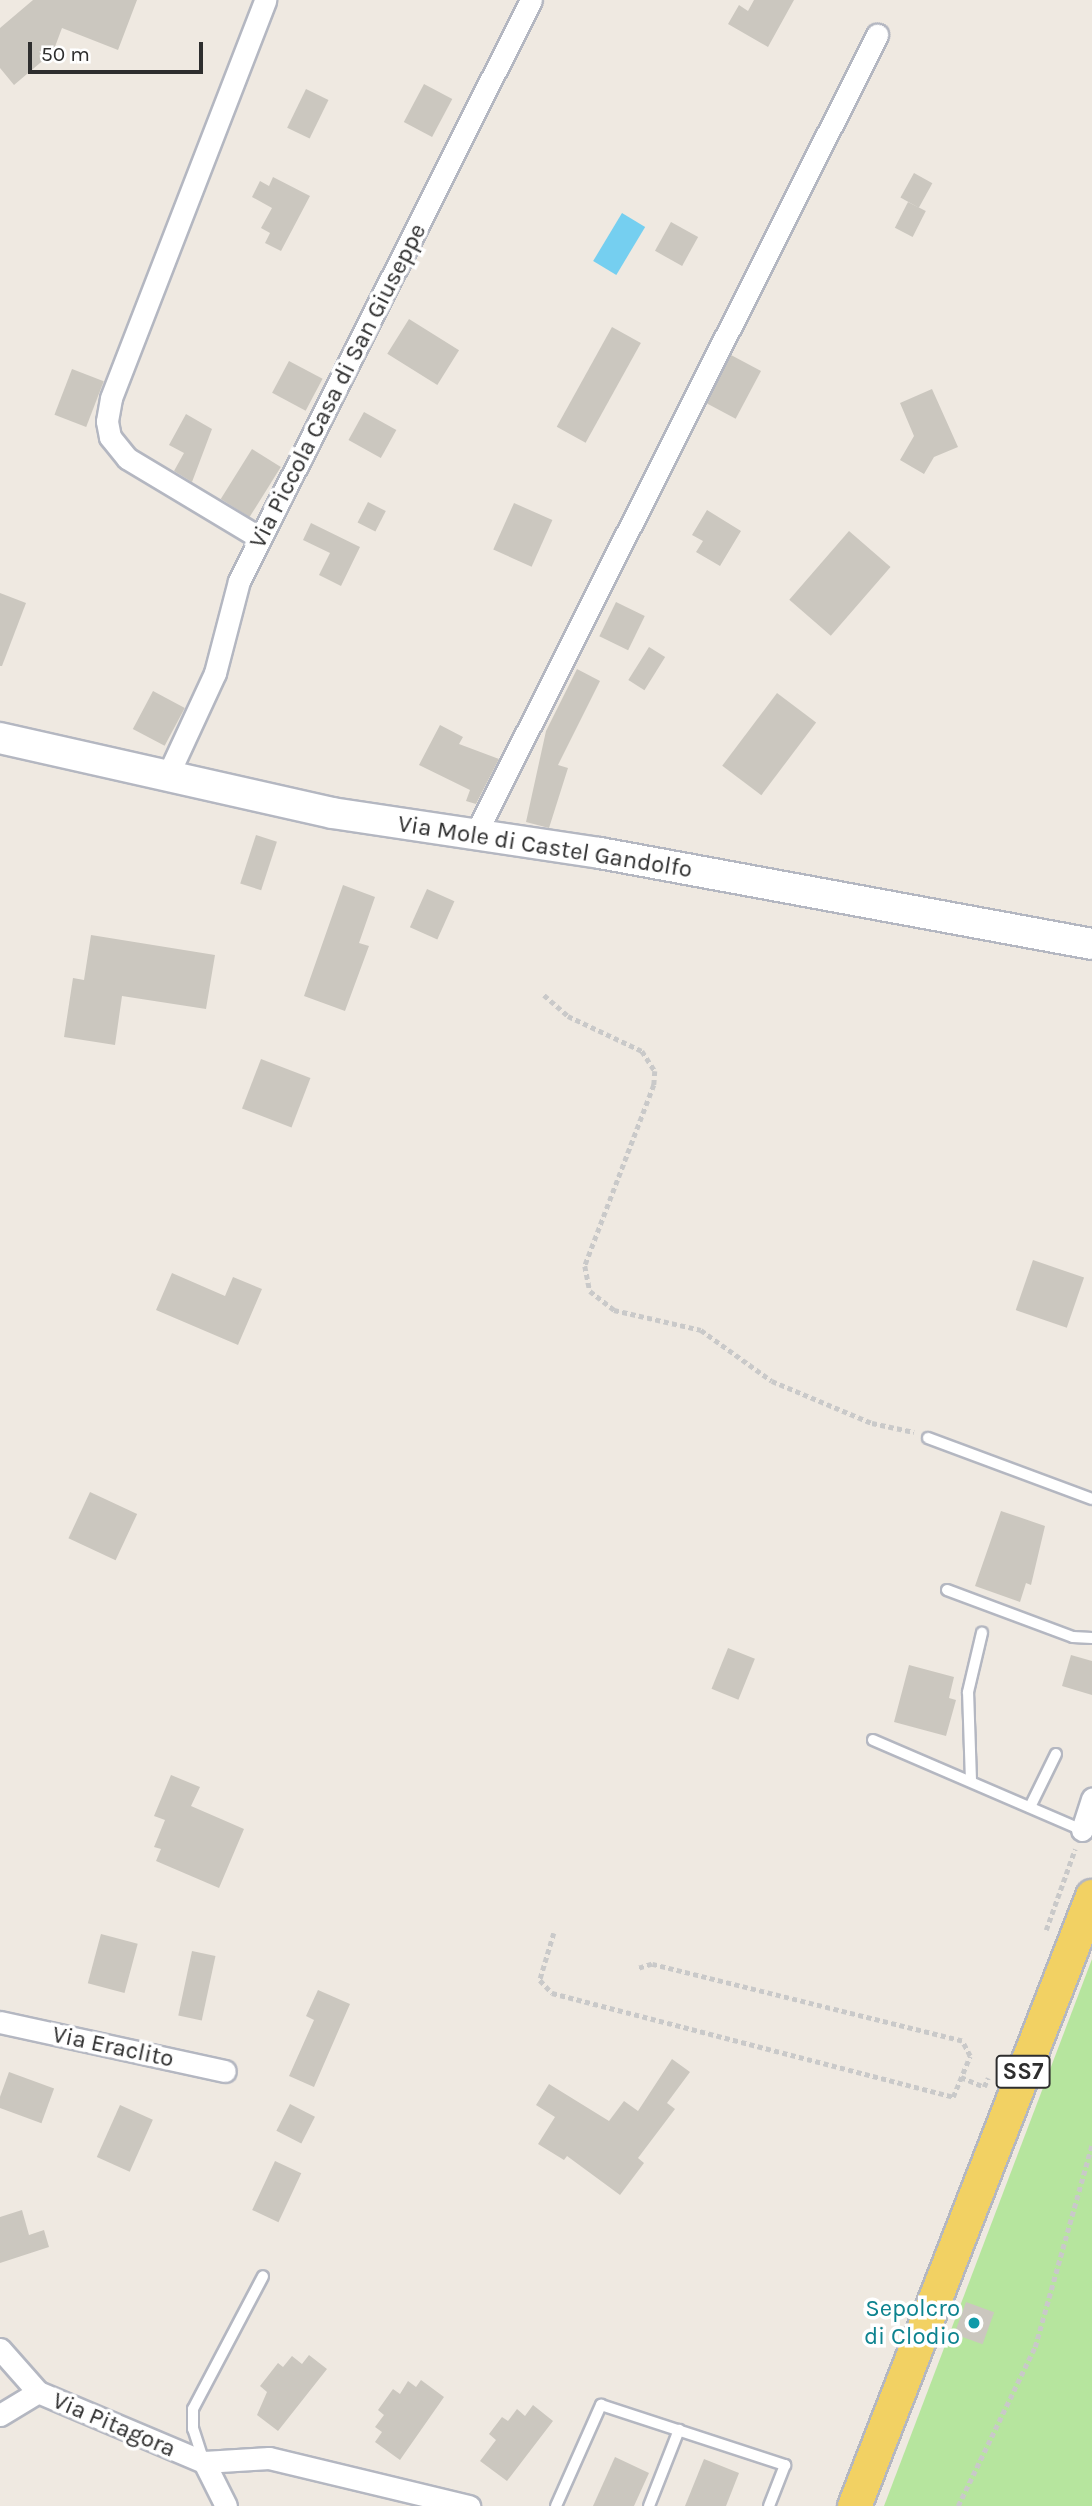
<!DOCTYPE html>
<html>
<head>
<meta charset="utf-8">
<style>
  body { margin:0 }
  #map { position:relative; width:1092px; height:2506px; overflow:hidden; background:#efe9e1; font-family:Karla,sans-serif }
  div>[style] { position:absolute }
  .green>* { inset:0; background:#b6e59e }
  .water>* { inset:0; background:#75cff0; transform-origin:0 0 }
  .building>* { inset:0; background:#cbc7bf; transform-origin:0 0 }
  .path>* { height:4.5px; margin-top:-2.25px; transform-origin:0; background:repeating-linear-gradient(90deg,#c9c9c9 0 5px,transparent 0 8.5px) }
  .roads { filter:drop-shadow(2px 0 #b4b7c1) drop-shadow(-2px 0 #b4b7c1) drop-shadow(0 2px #b4b7c1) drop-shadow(0 -2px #b4b7c1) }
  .lane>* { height:10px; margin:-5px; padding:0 5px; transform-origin:5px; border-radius:5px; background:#fff }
  .street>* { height:21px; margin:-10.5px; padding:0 10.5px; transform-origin:10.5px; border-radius:10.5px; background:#fff }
  .secondary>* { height:30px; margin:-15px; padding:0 15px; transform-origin:15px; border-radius:15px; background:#fff }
  .primary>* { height:33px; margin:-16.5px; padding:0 16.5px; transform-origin:16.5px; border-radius:16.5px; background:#f2d163 }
  .dots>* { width:19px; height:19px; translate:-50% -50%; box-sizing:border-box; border:4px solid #fff; border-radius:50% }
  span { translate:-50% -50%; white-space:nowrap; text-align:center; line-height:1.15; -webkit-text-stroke:7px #fff; paint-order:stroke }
  .shield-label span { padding:2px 5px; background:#fff; border:2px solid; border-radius:5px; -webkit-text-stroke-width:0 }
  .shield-label { font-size:23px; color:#2e2e2e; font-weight:700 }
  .street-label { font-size:24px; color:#2e2e2e }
  .culture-label { font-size:24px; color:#0d838f }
  .right { translate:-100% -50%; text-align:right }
  .scale { position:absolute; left:28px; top:42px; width:175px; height:32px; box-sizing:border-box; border:4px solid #2e2e2e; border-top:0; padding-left:9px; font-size:21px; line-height:24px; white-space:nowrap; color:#2e2e2e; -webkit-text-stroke:5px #fff; paint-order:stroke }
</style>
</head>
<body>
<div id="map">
  <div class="green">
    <i style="clip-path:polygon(1092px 1959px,1092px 2506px,884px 2506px)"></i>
  </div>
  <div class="water">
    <i style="left:622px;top:213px;width:27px;height:56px;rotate:31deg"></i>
  </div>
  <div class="building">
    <i style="clip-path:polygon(33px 0,137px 0,118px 50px,62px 28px,53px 52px,14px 85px,0 68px,0 28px)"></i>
    <i style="clip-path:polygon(754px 0,794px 0,768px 47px,728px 24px,739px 5px,748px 11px)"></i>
    <i style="left:424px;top:84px;width:32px;height:43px;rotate:28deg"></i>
    <i style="left:306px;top:89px;width:25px;height:43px;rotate:26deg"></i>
    <i style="left:914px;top:173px;width:21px;height:28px;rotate:29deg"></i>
    <i style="clip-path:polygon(273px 177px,310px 196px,281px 251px,265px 243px,270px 233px,261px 228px,272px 208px,252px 197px,260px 181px,269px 186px)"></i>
    <i style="left:908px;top:202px;width:20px;height:29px;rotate:27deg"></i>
    <i style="left:671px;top:222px;width:31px;height:33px;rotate:29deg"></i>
    <i style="left:409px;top:319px;width:59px;height:41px;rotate:32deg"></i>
    <i style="left:612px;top:327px;width:33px;height:114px;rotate:29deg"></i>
    <i style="left:731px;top:355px;width:34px;height:54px;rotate:28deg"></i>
    <i style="left:289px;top:361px;width:38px;height:36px;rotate:28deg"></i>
    <i style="left:72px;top:369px;width:34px;height:49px;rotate:21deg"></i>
    <i style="clip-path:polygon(932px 389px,958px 447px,934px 457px,924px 474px,900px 460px,914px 436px,900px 403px)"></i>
    <i style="left:364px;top:412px;width:37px;height:32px;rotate:29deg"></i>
    <i style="clip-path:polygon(186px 414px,212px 429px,192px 482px,174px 471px,184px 453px,169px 445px)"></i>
    <i style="left:252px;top:449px;width:34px;height:59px;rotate:32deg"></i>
    <i style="left:368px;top:502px;width:20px;height:23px;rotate:27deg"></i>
    <i style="left:514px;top:503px;width:42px;height:51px;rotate:24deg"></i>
    <i style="clip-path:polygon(707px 510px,741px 531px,720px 566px,696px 552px,703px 541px,692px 535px)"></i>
    <i style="clip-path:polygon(311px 523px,360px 547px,341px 586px,319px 575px,330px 553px,303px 540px)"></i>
    <i style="left:849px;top:531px;width:55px;height:91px;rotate:41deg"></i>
    <i style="clip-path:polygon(0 593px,26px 603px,2px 666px,0 666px)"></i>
    <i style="left:616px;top:602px;width:32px;height:38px;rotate:26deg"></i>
    <i style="left:649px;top:647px;width:19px;height:39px;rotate:32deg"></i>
    <i style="clip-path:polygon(577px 669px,600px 681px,558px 765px,568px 768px,549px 828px,526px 822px,546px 731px)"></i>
    <i style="left:153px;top:691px;width:36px;height:43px;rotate:28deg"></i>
    <i style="left:777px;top:693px;width:49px;height:91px;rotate:37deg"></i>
    <i style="clip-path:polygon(440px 725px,463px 737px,459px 744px,499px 759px,476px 804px,466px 801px,470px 790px,419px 765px)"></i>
    <i style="left:256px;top:835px;width:22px;height:51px;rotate:18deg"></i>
    <i style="clip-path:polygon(343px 885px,375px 897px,359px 943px,369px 946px,345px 1011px,304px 996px)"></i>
    <i style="left:427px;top:889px;width:30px;height:42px;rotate:24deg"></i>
    <i style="clip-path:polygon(91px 935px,215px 955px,206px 1009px,122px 996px,115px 1045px,64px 1037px,73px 978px,84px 980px)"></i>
    <i style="left:261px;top:1059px;width:53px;height:53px;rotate:21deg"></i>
    <i style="left:1033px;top:1260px;width:54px;height:53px;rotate:19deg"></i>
    <i style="clip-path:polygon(172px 1273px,225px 1296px,233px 1277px,262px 1289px,238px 1345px,156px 1310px)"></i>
    <i style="left:90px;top:1492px;width:52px;height:51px;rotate:25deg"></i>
    <i style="clip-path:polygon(1001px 1511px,1045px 1526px,1031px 1585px,1026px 1583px,1020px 1602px,975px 1586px)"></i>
    <i style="left:728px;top:1648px;width:29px;height:44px;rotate:22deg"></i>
    <i style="clip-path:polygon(1071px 1655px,1092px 1661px,1092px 1695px,1062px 1686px)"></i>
    <i style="clip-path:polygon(909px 1665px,954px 1677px,949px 1698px,956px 1700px,946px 1736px,894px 1722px)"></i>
    <i style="clip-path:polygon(171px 1775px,200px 1787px,191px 1806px,244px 1829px,219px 1888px,156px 1861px,161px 1849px,154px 1847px,165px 1820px,154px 1816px)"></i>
    <i style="left:101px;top:1934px;width:38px;height:51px;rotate:15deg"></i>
    <i style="left:192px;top:1951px;width:24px;height:66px;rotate:12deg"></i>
    <i style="clip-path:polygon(318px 1990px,350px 2004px,314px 2087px,289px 2076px,314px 2020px,306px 2016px)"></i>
    <i style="clip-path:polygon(672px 2059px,690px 2072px,667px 2103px,675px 2109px,638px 2158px,644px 2163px,620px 2195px,567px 2156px,564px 2160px,538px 2144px,555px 2117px,536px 2105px,549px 2084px,609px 2121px,624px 2101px,638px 2111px)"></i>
    <i style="left:9px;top:2072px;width:48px;height:37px;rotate:20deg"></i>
    <i style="left:290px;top:2104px;width:28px;height:30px;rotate:27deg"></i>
    <i style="left:120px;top:2105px;width:36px;height:57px;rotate:24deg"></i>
    <i style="left:275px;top:2161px;width:29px;height:54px;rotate:25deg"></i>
    <i style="clip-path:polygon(22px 2210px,29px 2235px,44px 2230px,49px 2247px,0 2263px,0 2217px)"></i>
    <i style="left:966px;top:2302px;width:30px;height:34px;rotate:20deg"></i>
    <i style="clip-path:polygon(309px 2355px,327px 2369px,278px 2431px,257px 2415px,267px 2392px,260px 2386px,278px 2363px,283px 2367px,292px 2356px,302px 2364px)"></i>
    <i style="clip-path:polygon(421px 2380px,444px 2397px,400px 2460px,375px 2442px,382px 2432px,375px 2427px,384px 2415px,378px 2410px,393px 2389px,400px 2394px,408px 2381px,416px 2387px)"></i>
    <i style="clip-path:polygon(533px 2405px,553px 2421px,507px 2481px,480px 2461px,496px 2440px,489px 2434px,502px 2417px,508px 2421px,517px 2409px,525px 2416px)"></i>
    <i style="clip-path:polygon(615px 2457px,649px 2473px,634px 2506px,593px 2506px)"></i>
    <i style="clip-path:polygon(704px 2459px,739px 2473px,726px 2506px,685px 2506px)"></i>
  </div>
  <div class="path">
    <i style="left:544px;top:995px;width:32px;rotate:41deg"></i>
    <i style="left:568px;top:1016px;width:82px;rotate:25.3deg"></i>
    <i style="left:642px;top:1051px;width:24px;rotate:57deg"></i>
    <i style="left:655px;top:1071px;width:14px;rotate:94deg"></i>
    <i style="left:654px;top:1085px;width:194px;rotate:110.9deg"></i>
    <i style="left:585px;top:1266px;width:25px;rotate:79deg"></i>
    <i style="left:590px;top:1291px;width:31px;rotate:38deg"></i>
    <i style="left:614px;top:1310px;width:89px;rotate:12.9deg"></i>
    <i style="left:701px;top:1330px;width:87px;rotate:35.7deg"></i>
    <i style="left:772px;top:1381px;width:108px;rotate:22.8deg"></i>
    <i style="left:872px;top:1423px;width:43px;rotate:12.1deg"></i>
    <i style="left:1046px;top:1930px;width:86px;rotate:-70.3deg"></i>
    <i style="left:554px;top:1933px;width:49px;rotate:106.6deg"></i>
    <i style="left:540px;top:1980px;width:18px;rotate:47deg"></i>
    <i style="left:552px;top:1993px;width:414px;rotate:14.5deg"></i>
    <i style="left:953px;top:2097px;width:44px;rotate:-67.5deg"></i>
    <i style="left:970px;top:2056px;width:17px;rotate:-118deg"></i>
    <i style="left:962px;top:2041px;width:319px;rotate:-166.1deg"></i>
    <i style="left:652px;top:1964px;width:16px;rotate:162deg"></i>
    <i style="left:961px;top:2077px;width:25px;rotate:23deg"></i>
    <i style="left:984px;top:2087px;width:10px;rotate:-66deg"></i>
    <i style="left:958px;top:2506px;width:177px;rotate:-64.2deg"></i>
    <i style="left:1035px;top:2347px;width:211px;rotate:-74.3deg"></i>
  </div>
  <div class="roads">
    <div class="lane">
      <i style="left:928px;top:1438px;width:175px;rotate:20.4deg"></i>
      <i style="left:947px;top:1590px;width:134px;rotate:20.5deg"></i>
      <i style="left:1073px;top:1637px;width:19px;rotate:3deg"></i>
      <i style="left:873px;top:1740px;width:228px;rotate:23.3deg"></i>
      <i style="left:971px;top:1781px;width:89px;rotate:-91.9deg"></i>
      <i style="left:968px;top:1692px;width:61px;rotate:-76.7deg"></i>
      <i style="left:1030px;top:1807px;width:59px;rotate:-63.9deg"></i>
      <i style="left:203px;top:2459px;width:32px;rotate:-108deg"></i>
      <i style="left:193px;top:2429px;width:20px;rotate:-90deg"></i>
      <i style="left:193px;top:2409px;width:150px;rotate:-62.2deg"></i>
      <i style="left:556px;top:2506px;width:111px;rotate:-66deg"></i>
      <i style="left:601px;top:2405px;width:194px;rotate:18.1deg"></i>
      <i style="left:785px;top:2465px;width:44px;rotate:111.3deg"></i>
      <i style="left:649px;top:2506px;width:82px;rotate:-68.5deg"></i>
    </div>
    <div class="street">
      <i style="left:260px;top:538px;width:155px;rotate:-149deg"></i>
      <i style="left:127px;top:458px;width:27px;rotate:-129deg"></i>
      <i style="left:110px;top:437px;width:16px;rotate:-101deg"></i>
      <i style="left:107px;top:421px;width:23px;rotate:-80deg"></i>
      <i style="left:111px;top:398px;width:427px;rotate:-68.8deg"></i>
      <i style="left:166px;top:779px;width:117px;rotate:-65.2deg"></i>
      <i style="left:215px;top:673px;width:95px;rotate:-75.4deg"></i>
      <i style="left:239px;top:581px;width:650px;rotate:-63.32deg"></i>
      <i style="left:474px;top:837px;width:898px;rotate:-63.32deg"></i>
      <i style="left:1082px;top:1830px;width:33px;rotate:-72deg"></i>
      <i style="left:0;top:2022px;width:230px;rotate:12.3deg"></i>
      <i style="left:0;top:2349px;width:57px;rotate:48.5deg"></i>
      <i style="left:38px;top:2392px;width:180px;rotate:22.9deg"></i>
      <i style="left:0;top:2415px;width:44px;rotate:-31.2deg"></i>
      <i style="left:204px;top:2462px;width:65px;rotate:-3.5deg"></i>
      <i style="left:269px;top:2458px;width:206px;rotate:13.5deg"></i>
      <i style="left:204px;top:2462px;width:49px;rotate:63.4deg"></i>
    </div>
    <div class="secondary">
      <i style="left:0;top:738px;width:340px;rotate:12.7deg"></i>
      <i style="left:332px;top:813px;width:271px;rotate:8.5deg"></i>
      <i style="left:600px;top:853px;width:500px;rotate:10.48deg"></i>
    </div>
    <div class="primary">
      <i style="left:854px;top:2506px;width:655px;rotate:-68.69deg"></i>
    </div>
  </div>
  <div class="dots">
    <i style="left:974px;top:2323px;background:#0f9aa8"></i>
  </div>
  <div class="shield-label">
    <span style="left:1023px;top:2072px">SS7</span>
  </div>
  <div class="street-label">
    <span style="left:338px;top:386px;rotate:-63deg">Via Piccola Casa di San Giuseppe</span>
    <span style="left:545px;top:847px;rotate:9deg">Via Mole di Castel Gandolfo</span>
    <span style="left:113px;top:2047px;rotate:12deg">Via Eraclito</span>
    <span style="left:114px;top:2425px;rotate:23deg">Via Pitagora</span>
  </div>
  <div class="culture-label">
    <span class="right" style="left:960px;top:2323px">Sepolcro<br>di Clodio</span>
  </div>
  <div class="scale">50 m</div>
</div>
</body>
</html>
